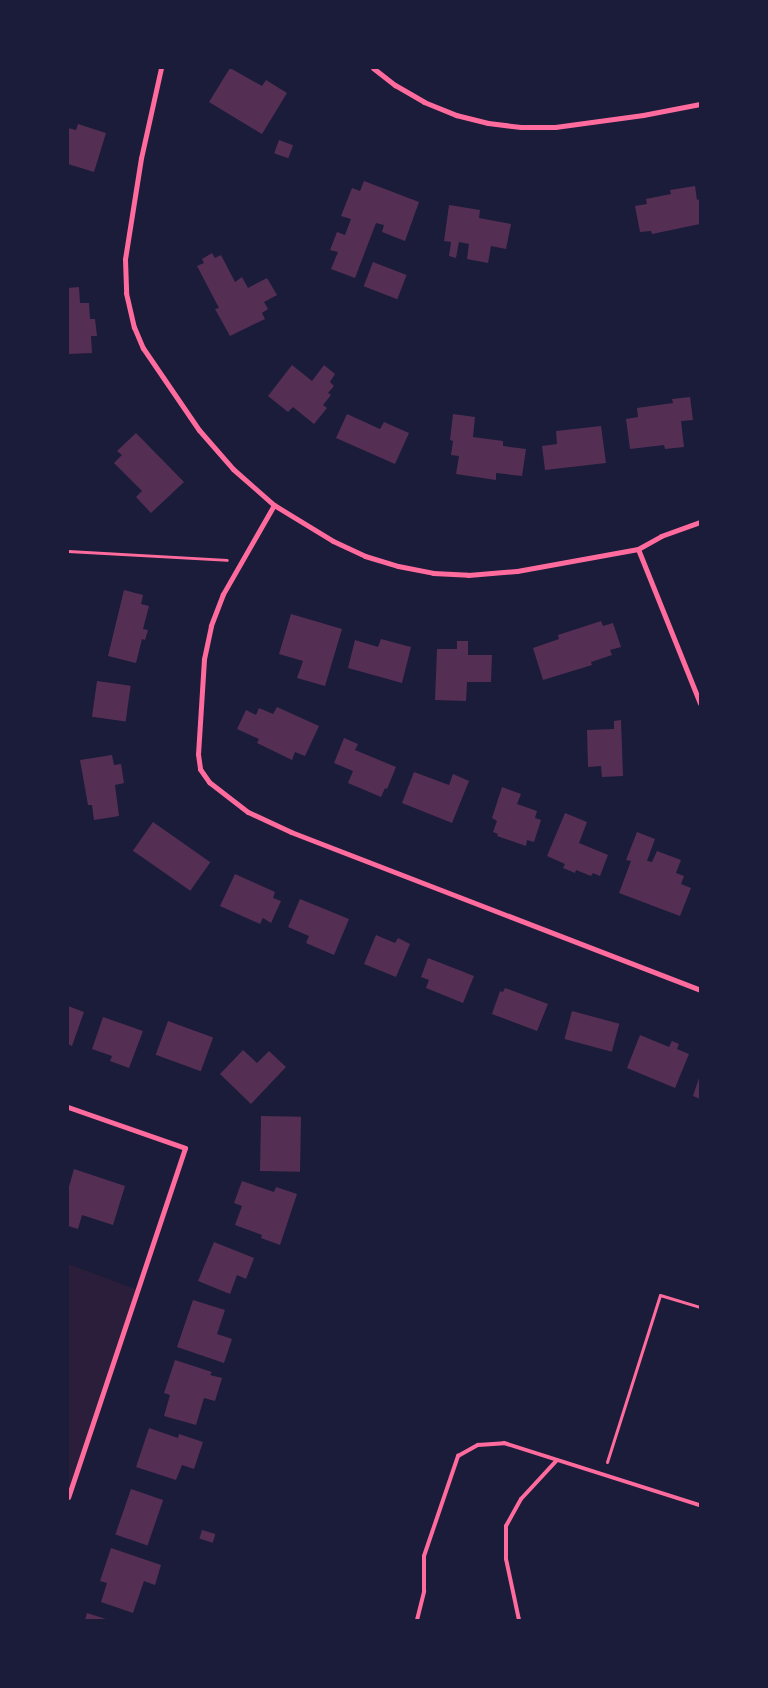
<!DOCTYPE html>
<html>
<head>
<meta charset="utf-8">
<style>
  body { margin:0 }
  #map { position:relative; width:768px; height:1688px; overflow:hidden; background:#1b1b3a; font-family:Figtree,sans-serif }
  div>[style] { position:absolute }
  .green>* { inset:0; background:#2a1e3b }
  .building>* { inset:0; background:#542f53; transform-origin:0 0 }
  .path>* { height:3px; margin:-1.5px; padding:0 1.5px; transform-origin:1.5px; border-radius:1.5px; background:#ff6b9d }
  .service>* { height:4px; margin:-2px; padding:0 2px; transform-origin:2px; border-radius:2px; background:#ff6b9d }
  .minor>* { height:5px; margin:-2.5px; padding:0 2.5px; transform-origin:2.5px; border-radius:2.5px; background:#ff6b9d }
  span { translate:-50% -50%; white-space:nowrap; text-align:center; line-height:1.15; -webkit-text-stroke:4px #1b1b3a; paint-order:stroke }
  .frame { position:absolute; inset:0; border:69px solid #1b1b3a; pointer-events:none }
</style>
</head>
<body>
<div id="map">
  <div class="green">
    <i style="clip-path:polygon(68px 1264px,138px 1290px,68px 1497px)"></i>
  </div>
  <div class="building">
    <i style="clip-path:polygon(230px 68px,262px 86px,266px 80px,287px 93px,262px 134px,209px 102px)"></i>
    <i style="clip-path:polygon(78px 124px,106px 133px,94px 172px,68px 164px,68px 128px,76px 130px)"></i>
    <i style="left:279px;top:140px;width:15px;height:14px;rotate:20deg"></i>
    <i style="clip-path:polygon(364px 181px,419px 202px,405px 241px,382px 232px,384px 225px,376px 223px,355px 278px,331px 269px,338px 252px,330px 250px,337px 232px,345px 235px,351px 219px,341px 216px,352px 188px,360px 191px)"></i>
    <i style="clip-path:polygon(695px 186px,697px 200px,700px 199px,700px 224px,652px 234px,651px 231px,640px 232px,635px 206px,647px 204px,646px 199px,671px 194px,670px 190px)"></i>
    <i style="clip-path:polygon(449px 205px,480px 210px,479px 218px,511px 224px,506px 249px,491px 246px,488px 263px,467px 259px,469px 244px,459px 242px,456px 258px,449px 256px,451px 242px,444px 241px)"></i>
    <i style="clip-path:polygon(212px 253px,215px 258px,221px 255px,235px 282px,242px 277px,248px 288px,267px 278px,277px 295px,264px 302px,268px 309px,262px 313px,265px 319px,230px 336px,215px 309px,219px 308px,197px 266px,204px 263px,202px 259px)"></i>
    <i style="left:373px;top:262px;width:36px;height:26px;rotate:21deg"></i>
    <i style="clip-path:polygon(79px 287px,80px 303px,89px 303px,90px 319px,95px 319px,97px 336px,91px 336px,92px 353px,68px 354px,68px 288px)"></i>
    <i style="clip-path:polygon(292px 365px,312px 381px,324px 365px,335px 374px,330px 382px,334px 386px,328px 393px,331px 395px,323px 405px,327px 408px,314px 424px,293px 407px,288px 412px,268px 396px)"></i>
    <i style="clip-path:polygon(690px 397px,693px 420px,681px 421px,684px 447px,665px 449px,664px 445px,630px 449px,626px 419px,638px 417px,637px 408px,673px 403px,672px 399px)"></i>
    <i style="clip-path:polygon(347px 414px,380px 429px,384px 422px,409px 433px,395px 464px,336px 438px)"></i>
    <i style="clip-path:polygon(453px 414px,475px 417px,473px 437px,503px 441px,503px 446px,526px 449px,522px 476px,496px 473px,496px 480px,456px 474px,459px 456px,451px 455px,453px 441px,450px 440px)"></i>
    <i style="clip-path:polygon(601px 426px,606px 463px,545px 470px,542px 446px,557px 444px,556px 431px)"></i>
    <i style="clip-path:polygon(136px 433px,184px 482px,151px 513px,136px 497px,142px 491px,114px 463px,122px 455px,117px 451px)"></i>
    <i style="clip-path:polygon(124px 590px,143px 595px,141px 604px,149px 606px,143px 629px,148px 630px,145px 640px,142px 639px,136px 663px,108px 656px)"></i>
    <i style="clip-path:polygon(291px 614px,342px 629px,325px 686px,297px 678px,303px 661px,279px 654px)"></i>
    <i style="clip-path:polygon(601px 621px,603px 626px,613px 623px,621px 647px,610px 650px,612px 655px,591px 662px,592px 665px,543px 680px,533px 648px,559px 639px,558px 635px)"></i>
    <i style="clip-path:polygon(381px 639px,411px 647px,402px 683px,348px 668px,355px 640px,378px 647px)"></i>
    <i style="clip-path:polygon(457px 641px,468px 641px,468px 655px,492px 655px,491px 682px,467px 682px,466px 701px,435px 700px,437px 649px,457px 649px)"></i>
    <i style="left:97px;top:681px;width:34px;height:36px;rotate:8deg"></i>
    <i style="clip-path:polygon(277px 707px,319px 726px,305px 756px,295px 752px,292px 760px,257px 743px,259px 739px,237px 729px,246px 710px,256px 715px,259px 708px,273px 714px)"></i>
    <i style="clip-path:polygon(621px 720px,623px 776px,602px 777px,601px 766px,588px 767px,587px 730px,614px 729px,614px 721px)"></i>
    <i style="clip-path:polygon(344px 738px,358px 744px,355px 750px,396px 767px,387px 789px,385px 788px,381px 797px,348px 783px,353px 771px,334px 763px)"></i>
    <i style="clip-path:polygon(112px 755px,114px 765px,121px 764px,124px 783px,115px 785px,119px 816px,94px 820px,92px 805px,88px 805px,80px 760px)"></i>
    <i style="clip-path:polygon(414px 772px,449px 785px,453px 774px,469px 781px,452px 823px,402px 803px)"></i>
    <i style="clip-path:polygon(502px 787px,521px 794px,517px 804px,537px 811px,535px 818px,541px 820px,534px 842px,527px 840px,526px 846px,497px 836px,498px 834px,493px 832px,497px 821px,492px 818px)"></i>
    <i style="clip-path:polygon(565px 813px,587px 822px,579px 843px,608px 855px,600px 876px,593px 873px,591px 876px,576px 870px,575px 873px,563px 868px,565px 864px,547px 856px)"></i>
    <i style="left:153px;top:822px;width:70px;height:35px;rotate:35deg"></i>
    <i style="clip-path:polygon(637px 832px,655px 839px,647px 861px,652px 862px,657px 851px,681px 860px,676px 873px,684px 876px,681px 884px,691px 888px,680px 916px,619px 893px,631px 861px,626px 860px)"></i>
    <i style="clip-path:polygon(235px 874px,275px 892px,273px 898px,281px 901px,271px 923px,263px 918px,260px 924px,220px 906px)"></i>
    <i style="clip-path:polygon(300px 899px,349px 919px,334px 955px,306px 943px,309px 936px,288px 927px)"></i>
    <i style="clip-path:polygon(376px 935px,395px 943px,398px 938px,410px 944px,396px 977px,364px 964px)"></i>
    <i style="clip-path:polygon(428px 958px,474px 976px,463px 1003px,426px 988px,429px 980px,421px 977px)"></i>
    <i style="clip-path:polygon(505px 988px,548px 1004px,537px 1031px,492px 1014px,500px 991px,503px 992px)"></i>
    <i style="clip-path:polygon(68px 1006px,84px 1012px,72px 1046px,68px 1044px)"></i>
    <i style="left:572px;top:1011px;width:49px;height:29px;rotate:15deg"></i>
    <i style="clip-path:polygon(103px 1017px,143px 1031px,129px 1068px,110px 1061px,112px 1056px,92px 1049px)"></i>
    <i style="left:168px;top:1021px;width:48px;height:36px;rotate:20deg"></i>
    <i style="clip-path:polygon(640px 1035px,669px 1047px,672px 1041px,679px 1044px,677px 1049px,689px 1054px,675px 1088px,627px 1068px)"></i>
    <i style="clip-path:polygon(243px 1050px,257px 1063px,269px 1051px,286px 1067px,251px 1104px,220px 1074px)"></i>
    <i style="clip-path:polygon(700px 1075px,700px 1099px,693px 1096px)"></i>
    <i style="left:261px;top:1116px;width:40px;height:55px;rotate:1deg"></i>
    <i style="clip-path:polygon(74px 1169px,125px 1186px,113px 1225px,82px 1215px,78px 1229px,68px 1226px,68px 1190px)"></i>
    <i style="clip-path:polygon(242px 1181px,274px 1192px,276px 1187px,297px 1194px,280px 1245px,261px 1238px,262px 1235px,235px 1225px,242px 1206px,234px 1203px)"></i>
    <i style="clip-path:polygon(214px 1242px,254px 1258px,246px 1279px,237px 1275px,230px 1294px,198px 1281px)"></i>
    <i style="clip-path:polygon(193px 1300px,225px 1310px,217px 1334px,232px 1339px,224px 1363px,177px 1347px)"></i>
    <i style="clip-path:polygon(175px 1360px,212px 1372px,210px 1375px,222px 1378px,215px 1401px,204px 1398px,196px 1425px,164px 1416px,170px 1395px,164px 1393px)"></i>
    <i style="clip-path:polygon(149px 1428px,178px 1438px,179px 1434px,203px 1442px,194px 1469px,182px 1465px,176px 1480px,136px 1467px)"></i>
    <i style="left:131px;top:1489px;width:34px;height:48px;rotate:19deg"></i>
    <i style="left:202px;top:1530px;width:14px;height:9px;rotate:17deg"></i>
    <i style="clip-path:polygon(111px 1548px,161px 1565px,155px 1585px,144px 1581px,133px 1613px,101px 1602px,107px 1583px,100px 1581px)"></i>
    <i style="clip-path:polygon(87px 1613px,109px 1620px,85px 1620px)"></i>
  </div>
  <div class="path">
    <i style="left:68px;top:551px;width:159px;rotate:3.2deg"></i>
    <i style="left:607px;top:1462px;width:175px;rotate:-72.4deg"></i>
    <i style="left:660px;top:1295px;width:42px;rotate:16.7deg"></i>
  </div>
  <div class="service">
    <i style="left:417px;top:1620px;width:30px;rotate:-76deg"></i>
    <i style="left:424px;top:1591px;width:35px;rotate:-90deg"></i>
    <i style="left:424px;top:1556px;width:106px;rotate:-71.2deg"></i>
    <i style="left:458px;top:1456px;width:23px;rotate:-29deg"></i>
    <i style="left:478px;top:1445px;width:26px;rotate:-4deg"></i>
    <i style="left:504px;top:1443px;width:206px;rotate:17.6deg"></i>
    <i style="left:519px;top:1620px;width:62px;rotate:-102deg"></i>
    <i style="left:506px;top:1559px;width:33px;rotate:-90deg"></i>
    <i style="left:506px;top:1526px;width:31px;rotate:-61deg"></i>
    <i style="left:521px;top:1499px;width:53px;rotate:-47.3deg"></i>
  </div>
  <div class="minor">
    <i style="left:161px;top:68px;width:92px;rotate:102.5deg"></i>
    <i style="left:141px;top:158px;width:102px;rotate:99deg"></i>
    <i style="left:125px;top:259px;width:34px;rotate:88deg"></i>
    <i style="left:126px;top:293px;width:35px;rotate:77deg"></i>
    <i style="left:134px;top:327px;width:23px;rotate:67deg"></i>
    <i style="left:143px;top:348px;width:99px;rotate:55.7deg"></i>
    <i style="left:199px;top:430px;width:52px;rotate:48.9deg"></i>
    <i style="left:233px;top:469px;width:55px;rotate:41.3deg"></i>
    <i style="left:274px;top:505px;width:69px;rotate:31.4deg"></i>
    <i style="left:333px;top:541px;width:35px;rotate:25deg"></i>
    <i style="left:365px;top:556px;width:34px;rotate:17deg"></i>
    <i style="left:398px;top:566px;width:36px;rotate:11deg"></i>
    <i style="left:433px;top:573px;width:35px;rotate:3deg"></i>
    <i style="left:468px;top:575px;width:49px;rotate:-4.7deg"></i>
    <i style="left:517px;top:571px;width:123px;rotate:-10.3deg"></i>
    <i style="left:638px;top:549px;width:26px;rotate:-29deg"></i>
    <i style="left:661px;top:536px;width:41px;rotate:-19.7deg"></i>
    <i style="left:373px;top:68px;width:28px;rotate:38deg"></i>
    <i style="left:395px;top:85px;width:34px;rotate:30deg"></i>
    <i style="left:424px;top:102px;width:35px;rotate:22deg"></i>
    <i style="left:456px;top:115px;width:33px;rotate:14deg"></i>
    <i style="left:488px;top:123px;width:33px;rotate:7deg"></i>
    <i style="left:521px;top:127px;width:34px"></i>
    <i style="left:555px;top:127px;width:89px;rotate:-7.8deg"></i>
    <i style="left:643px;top:115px;width:58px;rotate:-10.9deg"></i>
    <i style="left:274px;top:505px;width:103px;rotate:119.8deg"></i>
    <i style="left:223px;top:594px;width:34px;rotate:111deg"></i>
    <i style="left:211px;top:626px;width:34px;rotate:102deg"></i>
    <i style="left:204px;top:659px;width:95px;rotate:93.6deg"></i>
    <i style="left:198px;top:754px;width:15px;rotate:82deg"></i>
    <i style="left:200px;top:769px;width:16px;rotate:55deg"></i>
    <i style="left:209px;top:782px;width:49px;rotate:37.6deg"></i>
    <i style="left:248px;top:812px;width:47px;rotate:24.9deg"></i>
    <i style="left:291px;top:832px;width:438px;rotate:21.1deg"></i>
    <i style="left:638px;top:549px;width:166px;rotate:68.1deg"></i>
    <i style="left:68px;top:1107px;width:124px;rotate:19.3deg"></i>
    <i style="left:185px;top:1148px;width:368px;rotate:108.5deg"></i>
  </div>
  <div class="frame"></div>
</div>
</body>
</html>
